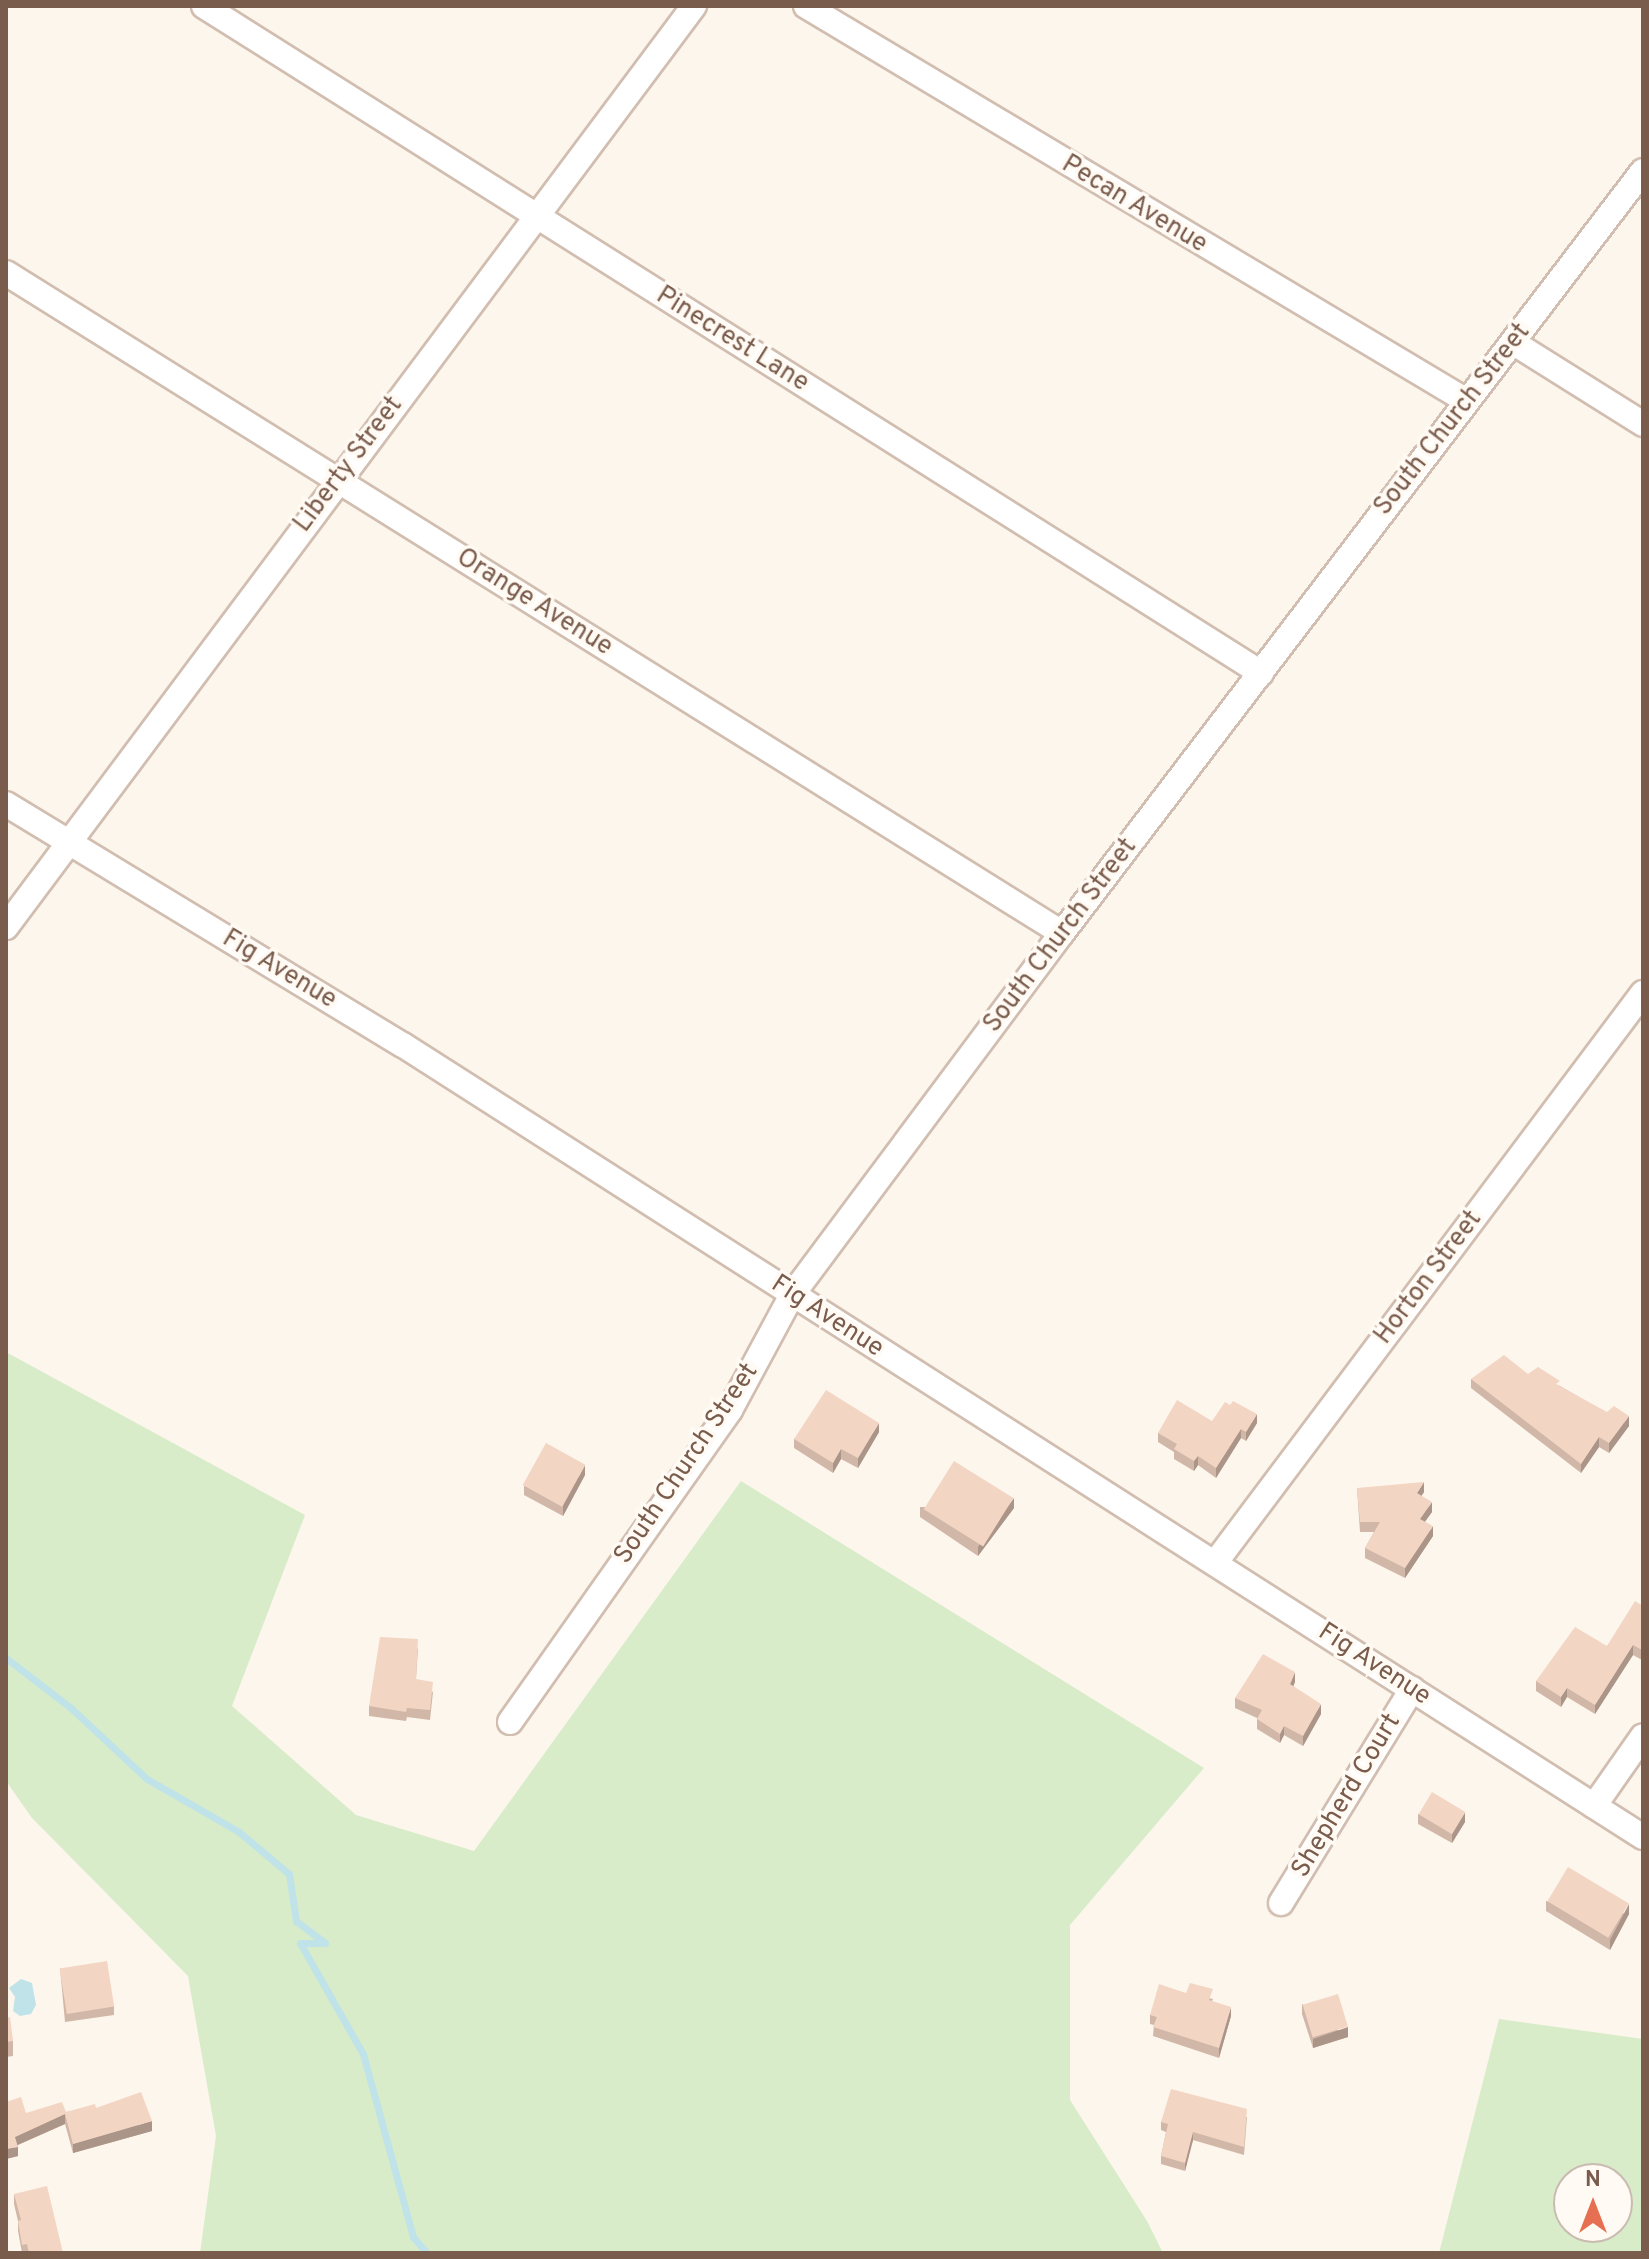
<!DOCTYPE html>
<html>
<head>
<meta charset="utf-8">
<style>
  body { margin:0 }
  #map { position:relative; width:1649px; height:2259px; overflow:hidden; background:#fdf6ec; font-family:Overpass,sans-serif }
  div>[style] { position:absolute }
  .green>* { inset:0; background:#d8ecc9 }
  .water>* { inset:0; background:#bfe3e8 }
  .stream>* { height:7px; margin:-3.5px; padding:0 3.5px; transform-origin:3.5px; border-radius:3.5px; background:#bfe3e8 }
  .roads { filter:drop-shadow(2px 0 #d1beb0) drop-shadow(-2px 0 #d1beb0) drop-shadow(0 2px #d1beb0) drop-shadow(0 -2px #d1beb0) }
  .street>* { height:24px; margin:-12px; padding:0 12px; transform-origin:12px; border-radius:12px; background:#fff }
  .wall>* { inset:0; background:#d1b7a8 }
  .shaded-wall>* { inset:0; background:#aa9588 }
  .building>* { inset:0; background:#f3d5c3; transform-origin:0 0 }
  span { translate:-50% -50%; white-space:nowrap; text-align:center; line-height:1.15; -webkit-text-stroke:7px #fffaf3; paint-order:stroke }
  .street-label { font-size:26px; color:#7a5c4d }
  .frame { position:absolute; inset:0; border:8px solid #7a5c4d; pointer-events:none }
  .north { position:absolute; left:1553px; top:2163px; width:80px; height:80px; box-sizing:border-box; background:#fffaf3; border:2px solid #cabbb1; border-radius:50%; rotate:0deg; font-size:22px; font-weight:700; line-height:32px; text-align:center; color:#7a5c4d }
  .north::after { content:''; display:block; margin:auto; width:28px; height:36px; background:#e76f51; clip-path:polygon(50% 0,100% 100%,50% 72%,0 100%) }
</style>
</head>
<body>
<div id="map">
  <div class="green">
    <i style="clip-path:polygon(6px 1352px,305px 1515px,232px 1706px,356px 1815px,474px 1851px,741px 1481px,1204px 1768px,1070px 1925px,1070px 2100px,1147px 2221px,1163px 2253px,200px 2253px,216px 2136px,188px 1976px,32px 1818px,6px 1781px)"></i>
    <i style="clip-path:polygon(evenodd,1499px 2019px,1643px 2039px,1643px 2253px,1439px 2253px,1499px 2019px,1569px 2179px,1617px 2179px,1617px 2227px,1569px 2227px,1569px 2179px)"></i>
  </div>
  <div class="water">
    <i style="clip-path:polygon(21px 1979px,32px 1983px,36px 2005px,31px 2014px,20px 2016px,13px 2011px,15px 1997px,9px 1988px)"></i>
  </div>
  <div class="stream">
    <i style="left:6px;top:1658px;width:82px;rotate:37.6deg"></i>
    <i style="left:71px;top:1708px;width:104px;rotate:43.1deg"></i>
    <i style="left:147px;top:1779px;width:106px;rotate:29.9deg"></i>
    <i style="left:239px;top:1832px;width:65px;rotate:40deg"></i>
    <i style="left:289px;top:1874px;width:48px;rotate:81.5deg"></i>
    <i style="left:296px;top:1921px;width:36px;rotate:37deg"></i>
    <i style="left:325px;top:1943px;width:25px;rotate:180deg"></i>
    <i style="left:300px;top:1943px;width:128px;rotate:60.4deg"></i>
    <i style="left:363px;top:2054px;width:190px;rotate:74.7deg"></i>
    <i style="left:413px;top:2237px;width:21px;rotate:49deg"></i>
  </div>
  <div class="roads">
    <div class="street">
      <i style="left:204px;top:6px;width:1250px;rotate:32.25deg"></i>
      <i style="left:806px;top:6px;width:768px;rotate:30.87deg"></i>
      <i style="left:6px;top:273px;width:1245px;rotate:32.01deg"></i>
      <i style="left:1514px;top:343px;width:152px;rotate:32.1deg"></i>
      <i style="left:6px;top:804px;width:464px;rotate:31.3deg"></i>
      <i style="left:403px;top:1045px;width:1471px;rotate:32.57deg"></i>
      <i style="left:6px;top:927px;width:1150px;rotate:-53.24deg"></i>
      <i style="left:1215px;top:1563px;width:713px;rotate:-53.1deg"></i>
      <i style="left:510px;top:1722px;width:382px;rotate:-54.8deg"></i>
      <i style="left:730px;top:1410px;width:131px;rotate:-61.7deg"></i>
      <i style="left:792px;top:1295px;width:452px;rotate:-53.3deg"></i>
      <i style="left:1062px;top:933px;width:958px;rotate:-52.68deg"></i>
      <i style="left:1594px;top:1806px;width:85px;rotate:-55deg"></i>
      <i style="left:1281px;top:1903px;width:251px;rotate:-58.5deg"></i>
    </div>
  </div>
  <div class="wall">
    <i style="clip-path:polygon(1528px 1374px,1560px 1386px,1629px 1426px,1609px 1453px,1599px 1447px,1581px 1473px,1471px 1388px,1471px 1379px)"></i>
    <i style="clip-path:polygon(1212px 1421px,1257px 1423px,1246px 1441px,1241px 1438px,1216px 1478px,1198px 1465px,1194px 1471px,1174px 1459px,1174px 1452px,1158px 1442px,1158px 1433px)"></i>
    <i style="clip-path:polygon(879px 1432px,858px 1468px,841px 1459px,833px 1473px,794px 1448px,794px 1439px)"></i>
    <i style="clip-path:polygon(585px 1475px,563px 1516px,524px 1495px,524px 1486px)"></i>
    <i style="clip-path:polygon(1357px 1488px,1424px 1492px,1421px 1496px,1432px 1512px,1425px 1522px,1433px 1536px,1405px 1578px,1365px 1558px,1365px 1548px,1374px 1532px,1360px 1532px)"></i>
    <i style="clip-path:polygon(920px 1507px,1014px 1508px,978px 1556px,920px 1517px)"></i>
    <i style="clip-path:polygon(1643px 1606px,1643px 1658px,1642px 1660px,1633px 1655px,1595px 1714px,1567px 1697px,1561px 1707px,1536px 1691px,1536px 1681px,1607px 1646px)"></i>
    <i style="clip-path:polygon(418px 1648px,416px 1679px,433px 1692px,430px 1720px,407px 1717px,406px 1721px,369px 1716px,369px 1706px)"></i>
    <i style="clip-path:polygon(1295px 1682px,1293px 1686px,1321px 1714px,1303px 1746px,1284px 1735px,1280px 1743px,1257px 1729px,1257px 1718px,1235px 1708px,1235px 1698px)"></i>
    <i style="clip-path:polygon(1418px 1814px,1465px 1822px,1452px 1843px,1418px 1824px)"></i>
    <i style="clip-path:polygon(1546px 1901px,1629px 1914px,1610px 1950px,1546px 1911px)"></i>
    <i style="clip-path:polygon(60px 1968px,114px 2006px,114px 2015px,65px 2022px)"></i>
    <i style="clip-path:polygon(1186px 1993px,1213px 1999px,1212px 2001px,1231px 2016px,1219px 2058px,1153px 2036px,1154px 2025px,1150px 2024px,1150px 2015px)"></i>
    <i style="clip-path:polygon(1302px 2004px,1348px 2037px,1313px 2048px,1302px 2014px)"></i>
    <i style="clip-path:polygon(6px 2018px,13px 2041px,13px 2056px,6px 2057px)"></i>
    <i style="clip-path:polygon(6px 2102px,26px 2113px,66px 2112px,96px 2108px,152px 2131px,73px 2153px,65px 2124px,18px 2145px,18px 2156px,6px 2159px)"></i>
    <i style="clip-path:polygon(1247px 2117px,1244px 2155px,1193px 2140px,1185px 2171px,1161px 2164px,1161px 2156px,1166px 2132px,1161px 2130px,1161px 2122px)"></i>
    <i style="clip-path:polygon(14px 2194px,63px 2253px,22px 2253px,18px 2231px,18px 2221px,14px 2204px)"></i>
  </div>
  <div class="shaded-wall">
    <i style="clip-path:polygon(1257px 1414px,1257px 1423px,1246px 1441px,1246px 1432px)"></i>
    <i style="clip-path:polygon(1629px 1416px,1629px 1426px,1609px 1453px,1609px 1443px)"></i>
    <i style="clip-path:polygon(879px 1423px,879px 1432px,858px 1468px,858px 1458px)"></i>
    <i style="clip-path:polygon(1241px 1429px,1241px 1438px,1216px 1478px,1216px 1468px)"></i>
    <i style="clip-path:polygon(1599px 1437px,1599px 1447px,1581px 1473px,1581px 1464px)"></i>
    <i style="clip-path:polygon(841px 1449px,841px 1459px,833px 1473px,833px 1463px)"></i>
    <i style="clip-path:polygon(1198px 1456px,1198px 1465px,1194px 1471px,1194px 1461px)"></i>
    <i style="clip-path:polygon(585px 1465px,585px 1475px,563px 1516px,563px 1506px)"></i>
    <i style="clip-path:polygon(1424px 1482px,1424px 1492px,1417px 1503px,1417px 1493px)"></i>
    <i style="clip-path:polygon(1014px 1498px,1014px 1508px,978px 1556px,978px 1547px)"></i>
    <i style="clip-path:polygon(1432px 1502px,1432px 1512px,1420px 1528px,1420px 1519px)"></i>
    <i style="clip-path:polygon(1433px 1526px,1433px 1536px,1405px 1578px,1405px 1568px)"></i>
    <i style="clip-path:polygon(1633px 1645px,1633px 1655px,1595px 1714px,1595px 1705px)"></i>
    <i style="clip-path:polygon(1295px 1672px,1295px 1682px,1290px 1694px,1290px 1684px)"></i>
    <i style="clip-path:polygon(1567px 1688px,1567px 1697px,1561px 1707px,1561px 1697px)"></i>
    <i style="clip-path:polygon(1321px 1704px,1321px 1714px,1303px 1746px,1303px 1736px)"></i>
    <i style="clip-path:polygon(1284px 1726px,1284px 1735px,1280px 1743px,1280px 1734px)"></i>
    <i style="clip-path:polygon(1465px 1812px,1465px 1822px,1452px 1843px,1452px 1833px)"></i>
    <i style="clip-path:polygon(1629px 1904px,1629px 1914px,1610px 1950px,1610px 1940px)"></i>
    <i style="clip-path:polygon(1231px 2007px,1231px 2016px,1219px 2058px,1219px 2048px)"></i>
    <i style="clip-path:polygon(1348px 2027px,1348px 2037px,1313px 2048px,1313px 2039px)"></i>
    <i style="clip-path:polygon(65px 2114px,65px 2124px,15px 2146px,15px 2137px)"></i>
    <i style="clip-path:polygon(152px 2121px,152px 2131px,73px 2153px,73px 2144px)"></i>
    <i style="clip-path:polygon(1193px 2132px,1193px 2140px,1185px 2171px,1185px 2163px)"></i>
    <i style="clip-path:polygon(18px 2147px,18px 2156px,6px 2159px,6px 2149px)"></i>
  </div>
  <div class="building">
    <i style="clip-path:polygon(1504px 1355px,1528px 1374px,1538px 1367px,1560px 1381px,1556px 1384px,1607px 1412px,1614px 1406px,1629px 1416px,1609px 1443px,1599px 1437px,1581px 1464px,1471px 1379px)"></i>
    <i style="clip-path:polygon(826px 1390px,879px 1423px,858px 1458px,841px 1449px,833px 1463px,794px 1439px)"></i>
    <i style="clip-path:polygon(1177px 1400px,1212px 1421px,1225px 1402px,1230px 1405px,1233px 1401px,1257px 1414px,1246px 1432px,1241px 1429px,1216px 1468px,1198px 1456px,1194px 1461px,1174px 1449px,1177px 1444px,1158px 1433px)"></i>
    <i style="left:546px;top:1443px;width:45px;height:48px;rotate:29deg"></i>
    <i style="left:954px;top:1461px;width:70px;height:57px;rotate:32deg"></i>
    <i style="clip-path:polygon(1424px 1482px,1417px 1493px,1432px 1502px,1420px 1519px,1433px 1526px,1405px 1568px,1365px 1548px,1380px 1522px,1360px 1522px,1357px 1488px)"></i>
    <i style="clip-path:polygon(1635px 1601px,1643px 1606px,1643px 1648px,1642px 1650px,1633px 1645px,1595px 1705px,1567px 1688px,1561px 1697px,1536px 1681px,1575px 1627px,1607px 1646px)"></i>
    <i style="clip-path:polygon(380px 1637px,418px 1639px,416px 1679px,433px 1682px,430px 1710px,407px 1708px,406px 1712px,369px 1706px)"></i>
    <i style="clip-path:polygon(1263px 1654px,1295px 1672px,1290px 1684px,1321px 1704px,1303px 1736px,1284px 1726px,1280px 1734px,1257px 1719px,1262px 1710px,1235px 1698px)"></i>
    <i style="left:1432px;top:1792px;width:39px;height:26px;rotate:31deg"></i>
    <i style="left:1568px;top:1867px;width:71px;height:40px;rotate:31deg"></i>
    <i style="left:107px;top:1961px;width:46px;height:48px;rotate:81deg"></i>
    <i style="clip-path:polygon(1190px 1983px,1213px 1989px,1209px 2000px,1231px 2007px,1219px 2048px,1153px 2027px,1157px 2017px,1150px 2015px,1159px 1984px,1186px 1993px)"></i>
    <i style="left:1338px;top:1994px;width:34px;height:37px;rotate:73deg"></i>
    <i style="clip-path:polygon(10px 2017px,13px 2041px,6px 2042px,6px 2018px)"></i>
    <i style="clip-path:polygon(1171px 2089px,1247px 2109px,1244px 2147px,1193px 2132px,1185px 2163px,1161px 2156px,1168px 2124px,1161px 2122px)"></i>
    <i style="clip-path:polygon(141px 2092px,152px 2121px,73px 2144px,65px 2114px,15px 2137px,18px 2147px,6px 2149px,6px 2102px,21px 2097px,26px 2113px,62px 2102px,66px 2112px,95px 2104px,96px 2108px)"></i>
    <i style="clip-path:polygon(47px 2186px,63px 2253px,43px 2253px,42px 2251px,29px 2253px,27px 2244px,22px 2245px,18px 2221px,21px 2220px,14px 2194px)"></i>
  </div>
  <div class="street-label">
    <span style="left:1134px;top:205px;rotate:31deg">Pecan Avenue</span>
    <span style="left:732px;top:340px;rotate:32deg">Pinecrest Lane</span>
    <span style="left:1453px;top:420px;rotate:-52deg">South Church Street</span>
    <span style="left:349px;top:465px;rotate:-53deg">Liberty Street</span>
    <span style="left:534px;top:603px;rotate:32deg">Orange Avenue</span>
    <span style="left:1061px;top:936px;rotate:-53deg">South Church Street</span>
    <span style="left:279px;top:970px;rotate:31deg">Fig Avenue</span>
    <span style="left:1429px;top:1278px;rotate:-53deg">Horton Street</span>
    <span style="left:827px;top:1317px;rotate:33deg">Fig Avenue</span>
    <span style="left:687px;top:1464px;rotate:-56deg">South Church Street</span>
    <span style="left:1374px;top:1665px;rotate:33deg">Fig Avenue</span>
    <span style="left:1347px;top:1796px;rotate:-59deg">Shepherd Court</span>
  </div>
  <div class="frame"></div>
  <div class="north">N</div>
</div>
</body>
</html>
